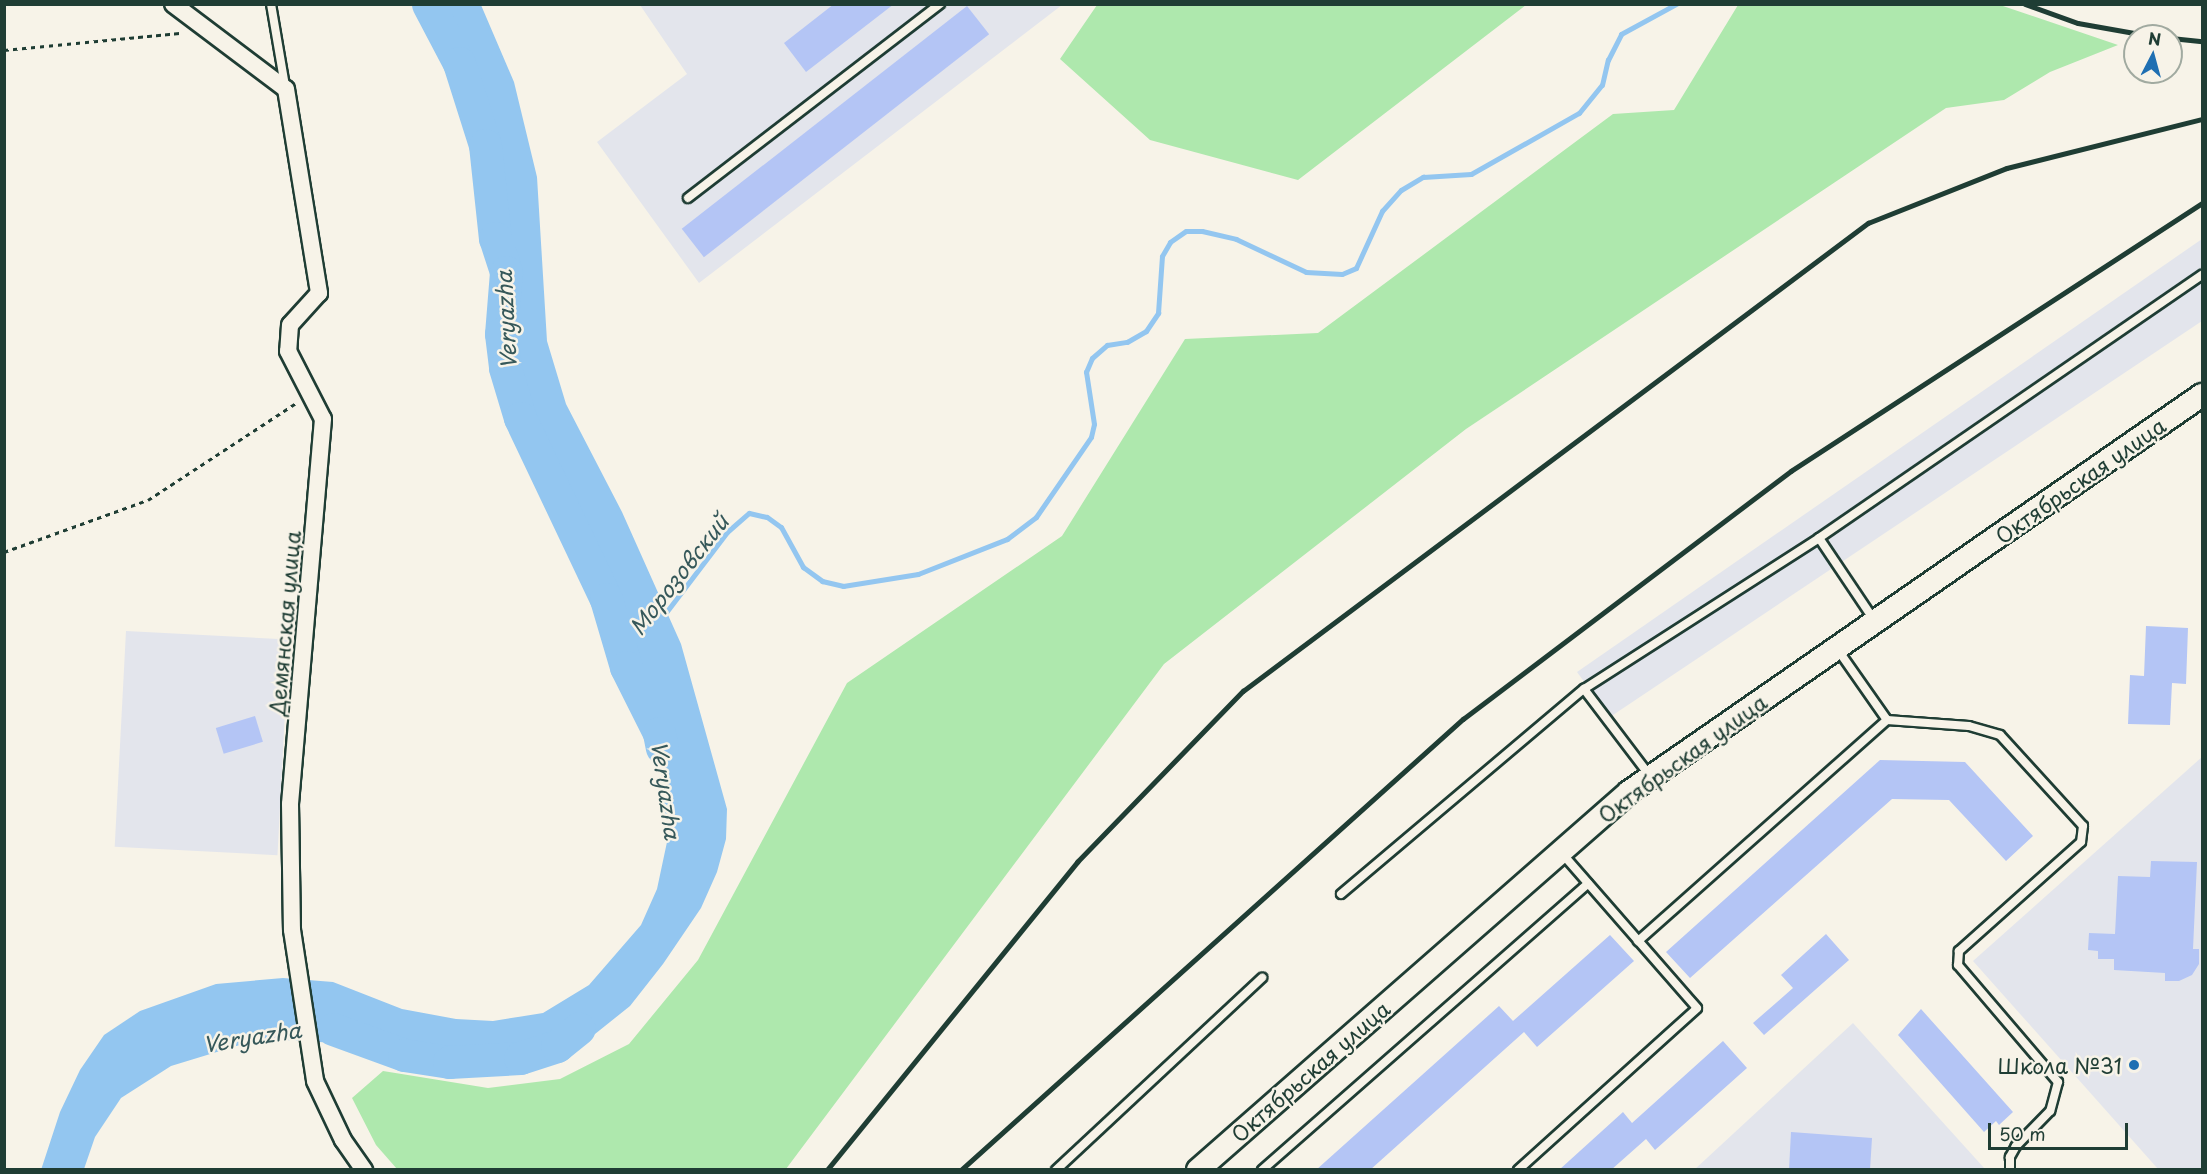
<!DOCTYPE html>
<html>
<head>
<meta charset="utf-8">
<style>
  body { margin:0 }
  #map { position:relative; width:2207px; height:1174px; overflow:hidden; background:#f7f3e8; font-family:"Playpen Sans",sans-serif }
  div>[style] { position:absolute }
  .built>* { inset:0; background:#e3e5ec; transform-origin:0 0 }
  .green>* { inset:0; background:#aee8ad }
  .water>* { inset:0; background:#93c6f0 }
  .stream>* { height:5px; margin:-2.5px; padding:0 2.5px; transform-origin:2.5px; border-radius:2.5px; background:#93c6f0 }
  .river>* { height:33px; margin:-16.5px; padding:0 16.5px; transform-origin:16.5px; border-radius:16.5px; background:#93c6f0 }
  .building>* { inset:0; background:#b4c5f5; transform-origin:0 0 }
  .path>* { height:3px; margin-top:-1.5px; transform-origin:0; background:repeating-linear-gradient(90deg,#1f3d34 0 4.5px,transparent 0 9px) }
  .roads { filter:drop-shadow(2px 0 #1f3d34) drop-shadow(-2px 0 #1f3d34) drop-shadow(0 2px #1f3d34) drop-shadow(0 -2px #1f3d34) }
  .lane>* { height:8px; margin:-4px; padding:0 4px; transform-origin:4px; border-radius:4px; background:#f7f3e8 }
  .street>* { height:16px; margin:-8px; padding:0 8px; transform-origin:8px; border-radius:8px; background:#f7f3e8 }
  .secondary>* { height:22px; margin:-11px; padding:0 11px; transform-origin:11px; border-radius:11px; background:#f7f3e8 }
  .rail>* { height:4.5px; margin:-2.25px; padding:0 2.25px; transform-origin:2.25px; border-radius:2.25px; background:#1f3d34 }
  .dots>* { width:16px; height:16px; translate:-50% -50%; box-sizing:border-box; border:3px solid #f7f3e8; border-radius:50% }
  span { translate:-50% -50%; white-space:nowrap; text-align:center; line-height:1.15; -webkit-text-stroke:5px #f7f3e8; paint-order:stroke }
  .street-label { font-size:21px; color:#1f3d34 }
  .poi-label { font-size:21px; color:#1f3d34 }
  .right { translate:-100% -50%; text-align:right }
  .water-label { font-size:22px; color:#36585a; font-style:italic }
  .frame { position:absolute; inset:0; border:6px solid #1f3d34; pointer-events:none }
  .north { position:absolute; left:2123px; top:24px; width:60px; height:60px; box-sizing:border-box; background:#f7f3e8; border:2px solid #a1aaa0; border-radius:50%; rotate:6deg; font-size:16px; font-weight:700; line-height:24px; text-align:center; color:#1f3d34 }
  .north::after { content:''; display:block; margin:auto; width:21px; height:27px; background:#1f6fb2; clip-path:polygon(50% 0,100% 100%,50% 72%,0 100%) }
  .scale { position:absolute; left:1988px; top:1123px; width:140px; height:27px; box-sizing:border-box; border:3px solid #1f3d34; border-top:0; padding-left:8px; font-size:18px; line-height:21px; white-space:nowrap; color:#1f3d34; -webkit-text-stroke:4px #f7f3e8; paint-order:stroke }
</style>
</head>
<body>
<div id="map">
  <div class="built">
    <i style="clip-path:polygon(640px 5px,1062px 5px,699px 283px,597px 142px,687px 74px)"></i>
    <i style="clip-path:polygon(2202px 239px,2202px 321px,1610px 717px,1577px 672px)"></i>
    <i style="left:126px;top:631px;width:163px;height:216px;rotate:3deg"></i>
    <i style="clip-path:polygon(2202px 757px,2202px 1169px,2158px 1169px,1973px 961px)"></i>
    <i style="clip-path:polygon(1853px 1023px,1985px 1169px,1694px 1170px)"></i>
  </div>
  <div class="green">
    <i style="clip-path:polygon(1097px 5px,1097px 4px,1526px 5px,1298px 180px,1150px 140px,1060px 59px)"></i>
    <i style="clip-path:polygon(1738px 5px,2000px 5px,2118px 45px,2050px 72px,2004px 100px,1946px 108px,1466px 429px,1164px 664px,786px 1169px,397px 1169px,376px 1145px,352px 1098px,383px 1071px,488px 1088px,560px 1079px,629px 1044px,698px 960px,847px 683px,1062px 536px,1185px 339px,1318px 333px,1613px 114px,1674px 110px)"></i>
  </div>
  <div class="water">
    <i style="clip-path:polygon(434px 5px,481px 5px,514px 82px,537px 177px,547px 341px,566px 404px,622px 512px,681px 644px,727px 809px,726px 839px,717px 872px,701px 908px,663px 964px,630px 1006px,595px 1034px,550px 1050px,499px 1057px,435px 1055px,389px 1047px,292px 1040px,243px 1044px,171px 1066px,121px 1098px,95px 1137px,84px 1169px,41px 1170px,60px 1112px,80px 1070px,104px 1035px,140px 1011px,216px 984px,283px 978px,333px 982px,402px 1009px,456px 1019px,493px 1021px,543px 1013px,589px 985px,641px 925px,657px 889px,667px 842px,660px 755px,645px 703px,586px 553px,526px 426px,497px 341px,493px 301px,504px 251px,485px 106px)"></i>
  </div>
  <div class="stream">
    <i style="left:664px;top:615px;width:104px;rotate:-52.8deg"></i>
    <i style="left:727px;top:532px;width:29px;rotate:-41deg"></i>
    <i style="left:749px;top:513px;width:18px;rotate:13deg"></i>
    <i style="left:767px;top:517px;width:17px;rotate:36deg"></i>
    <i style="left:781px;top:527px;width:46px;rotate:61.2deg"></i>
    <i style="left:803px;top:567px;width:24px;rotate:36deg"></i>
    <i style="left:822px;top:581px;width:22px;rotate:13deg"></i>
    <i style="left:843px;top:586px;width:76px;rotate:-9.1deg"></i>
    <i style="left:918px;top:574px;width:96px;rotate:-21.5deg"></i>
    <i style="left:1007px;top:539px;width:36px;rotate:-37deg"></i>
    <i style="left:1036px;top:517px;width:97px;rotate:-55.5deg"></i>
    <i style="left:1091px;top:437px;width:13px;rotate:-77deg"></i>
    <i style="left:1094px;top:424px;width:53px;rotate:-98.7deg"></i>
    <i style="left:1086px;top:372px;width:15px;rotate:-67deg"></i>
    <i style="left:1092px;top:358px;width:20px;rotate:-41deg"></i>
    <i style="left:1107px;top:345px;width:20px;rotate:-9deg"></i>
    <i style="left:1127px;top:342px;width:22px;rotate:-30deg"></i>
    <i style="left:1146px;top:331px;width:22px;rotate:-56deg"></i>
    <i style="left:1158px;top:313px;width:57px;rotate:-86deg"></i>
    <i style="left:1162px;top:256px;width:16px;rotate:-60deg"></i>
    <i style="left:1170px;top:242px;width:19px;rotate:-35deg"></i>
    <i style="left:1186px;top:231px;width:16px"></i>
    <i style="left:1202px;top:231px;width:35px;rotate:13deg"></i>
    <i style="left:1236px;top:239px;width:77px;rotate:25.2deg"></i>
    <i style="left:1306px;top:272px;width:36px;rotate:3deg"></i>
    <i style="left:1342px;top:274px;width:15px;rotate:-23deg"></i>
    <i style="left:1356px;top:268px;width:63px;rotate:-65.5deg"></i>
    <i style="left:1382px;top:211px;width:28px;rotate:-48deg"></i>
    <i style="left:1401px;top:190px;width:26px;rotate:-31deg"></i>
    <i style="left:1423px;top:177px;width:48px;rotate:-3.6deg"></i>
    <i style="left:1471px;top:174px;width:124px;rotate:-29.5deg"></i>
    <i style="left:1579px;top:113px;width:36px;rotate:-51deg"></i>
    <i style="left:1602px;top:85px;width:26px;rotate:-77deg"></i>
    <i style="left:1608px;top:60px;width:29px;rotate:-63deg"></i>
    <i style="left:1621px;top:34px;width:63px;rotate:-28.6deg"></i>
  </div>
  <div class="river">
    <i style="left:428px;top:4px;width:67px;rotate:62.3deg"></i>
    <i style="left:459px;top:63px;width:86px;rotate:72.4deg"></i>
    <i style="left:485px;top:145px;width:94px;rotate:83.9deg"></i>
    <i style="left:495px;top:238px;width:36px;rotate:72deg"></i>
    <i style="left:506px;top:272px;width:62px;rotate:94.6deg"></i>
    <i style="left:501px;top:334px;width:34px;rotate:83deg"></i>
    <i style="left:505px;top:368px;width:52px;rotate:73.3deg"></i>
    <i style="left:520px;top:418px;width:200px;rotate:64.6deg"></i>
    <i style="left:606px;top:599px;width:71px;rotate:73.6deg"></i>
    <i style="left:626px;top:667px;width:74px;rotate:63.4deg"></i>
    <i style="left:659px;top:733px;width:15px;rotate:79deg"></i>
    <i style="left:333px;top:1029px;width:76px;rotate:20.1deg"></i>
    <i style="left:404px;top:1055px;width:46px;rotate:8.8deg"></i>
    <i style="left:449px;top:1062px;width:71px;rotate:-3.2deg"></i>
    <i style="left:520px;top:1058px;width:39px;rotate:-18deg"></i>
    <i style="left:557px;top:1046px;width:28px;rotate:-39deg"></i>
  </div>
  <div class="building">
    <i style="clip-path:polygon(834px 4px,894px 4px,806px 72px,784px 43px)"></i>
    <i style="left:967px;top:6px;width:36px;height:362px;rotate:52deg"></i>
    <i style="clip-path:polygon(2146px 626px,2188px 628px,2186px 684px,2172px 683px,2170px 725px,2128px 724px,2130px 675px,2144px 676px)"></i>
    <i style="left:255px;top:716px;width:27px;height:41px;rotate:73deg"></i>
    <i style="clip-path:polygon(1880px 760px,1965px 762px,2033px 836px,2006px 861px,1949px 800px,1892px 799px,1690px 978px,1666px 952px)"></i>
    <i style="clip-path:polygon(2151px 861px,2197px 862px,2193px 949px,2199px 949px,2199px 964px,2192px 975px,2179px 981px,2165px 981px,2165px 973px,2114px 970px,2114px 959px,2098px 959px,2098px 951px,2088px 950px,2089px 933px,2115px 934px,2118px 876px,2150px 877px)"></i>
    <i style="clip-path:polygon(1826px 934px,1849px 960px,1764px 1035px,1753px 1023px,1793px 988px,1781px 975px)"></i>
    <i style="clip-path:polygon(1610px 935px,1634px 961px,1537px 1047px,1524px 1032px,1370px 1170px,1316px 1170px,1499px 1006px,1513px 1021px)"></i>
    <i style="clip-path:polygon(1921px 1009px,2013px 1112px,1999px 1125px,1996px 1121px,1984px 1132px,1898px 1035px)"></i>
    <i style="clip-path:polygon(1723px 1041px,1747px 1068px,1655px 1150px,1646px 1139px,1611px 1170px,1559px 1170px,1623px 1112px,1632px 1123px)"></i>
    <i style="clip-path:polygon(1791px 1132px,1872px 1138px,1870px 1170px,1789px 1170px)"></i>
  </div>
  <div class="path">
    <i style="left:4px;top:50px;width:179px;rotate:-5.5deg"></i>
    <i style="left:4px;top:552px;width:153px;rotate:-19.9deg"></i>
    <i style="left:148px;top:500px;width:177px;rotate:-33.2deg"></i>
  </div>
  <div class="roads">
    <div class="lane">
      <i style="left:271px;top:4px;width:83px;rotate:80.3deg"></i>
      <i style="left:688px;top:198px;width:318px;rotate:-37.6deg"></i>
      <i style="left:1819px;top:538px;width:99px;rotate:56.1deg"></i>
      <i style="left:1838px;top:650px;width:85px;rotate:55deg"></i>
      <i style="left:1887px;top:720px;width:82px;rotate:4.2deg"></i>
      <i style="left:1969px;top:726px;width:32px;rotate:16deg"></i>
      <i style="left:2000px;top:735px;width:123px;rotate:47.6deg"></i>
      <i style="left:2083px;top:826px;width:16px;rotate:97deg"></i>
      <i style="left:2081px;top:842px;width:164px;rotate:138.2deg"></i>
      <i style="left:1959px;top:951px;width:14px;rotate:94deg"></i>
      <i style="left:1958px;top:965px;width:154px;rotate:49.5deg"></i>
      <i style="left:2058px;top:1082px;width:30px;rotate:105deg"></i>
      <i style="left:2050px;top:1111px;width:49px;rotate:134.2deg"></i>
      <i style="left:2016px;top:1146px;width:13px;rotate:119deg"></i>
      <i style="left:2010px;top:1157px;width:13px;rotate:90deg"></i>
      <i style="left:1584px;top:689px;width:279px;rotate:-32.7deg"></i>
      <i style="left:1819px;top:538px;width:465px;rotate:-34.5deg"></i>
      <i style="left:1341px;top:894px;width:318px;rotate:-40.2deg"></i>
      <i style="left:1584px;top:689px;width:109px;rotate:52.8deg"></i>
      <i style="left:1638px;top:941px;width:333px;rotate:-41.6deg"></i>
      <i style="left:1056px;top:1170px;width:282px;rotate:-43deg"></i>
      <i style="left:1262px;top:1170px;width:434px;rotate:-41.3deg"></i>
      <i style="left:1518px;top:1170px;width:241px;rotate:-42.1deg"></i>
      <i style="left:1697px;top:1008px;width:207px;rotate:-131.1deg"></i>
    </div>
    <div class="street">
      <i style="left:173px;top:4px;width:141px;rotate:37deg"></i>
      <i style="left:286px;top:89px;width:207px;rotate:80.8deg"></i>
      <i style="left:319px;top:293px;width:43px;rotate:132.2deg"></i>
      <i style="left:290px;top:325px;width:26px;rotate:94deg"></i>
      <i style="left:288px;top:351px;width:76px;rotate:62.8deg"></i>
      <i style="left:323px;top:419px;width:386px;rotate:94.9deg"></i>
      <i style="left:290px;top:804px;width:126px;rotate:89.1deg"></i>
      <i style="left:292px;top:930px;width:153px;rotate:81.3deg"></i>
      <i style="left:315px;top:1081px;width:65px;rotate:64.6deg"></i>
      <i style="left:343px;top:1140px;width:37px;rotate:55deg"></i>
    </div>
    <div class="secondary">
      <i style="left:1198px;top:1170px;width:573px;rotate:-41.25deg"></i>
      <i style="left:1629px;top:792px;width:697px;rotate:-34.72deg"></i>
    </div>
  </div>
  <div class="rail">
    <i style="left:2025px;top:4px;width:56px;rotate:19.7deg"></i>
    <i style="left:2078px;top:23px;width:74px;rotate:10.1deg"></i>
    <i style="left:2171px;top:38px;width:31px;rotate:6deg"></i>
    <i style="left:827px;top:1170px;width:397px;rotate:-50.9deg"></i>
    <i style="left:1077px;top:862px;width:238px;rotate:-45.9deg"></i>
    <i style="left:1243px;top:691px;width:781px;rotate:-36.83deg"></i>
    <i style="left:1868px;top:223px;width:149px;rotate:-21.6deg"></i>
    <i style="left:2007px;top:168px;width:201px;rotate:-14.1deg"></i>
    <i style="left:961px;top:1170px;width:675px;rotate:-41.94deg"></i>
    <i style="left:1463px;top:719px;width:411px;rotate:-37.1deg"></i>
    <i style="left:1791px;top:471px;width:491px;rotate:-33.1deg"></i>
  </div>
  <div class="dots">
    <i style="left:2134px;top:1065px;background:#1f6fb2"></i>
  </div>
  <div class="street-label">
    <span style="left:2080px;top:480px;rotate:-35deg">Октябрьская улица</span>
    <span style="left:284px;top:623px;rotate:-85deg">Демянская улица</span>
    <span style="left:1682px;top:758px;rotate:-36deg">Октябрьская улица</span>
    <span style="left:1310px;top:1071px;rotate:-41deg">Октябрьская улица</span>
  </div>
  <div class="poi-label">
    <span class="right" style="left:2122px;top:1065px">Школа №31</span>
  </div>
  <div class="water-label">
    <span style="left:505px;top:320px;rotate:-93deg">Veryazha</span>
    <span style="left:678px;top:574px;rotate:-52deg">Морозовский</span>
    <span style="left:667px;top:790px;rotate:82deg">Veryazha</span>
    <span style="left:252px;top:1036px;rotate:-9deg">Veryazha</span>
  </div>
  <div class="frame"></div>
  <div class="north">N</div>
  <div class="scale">50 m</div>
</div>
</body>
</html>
